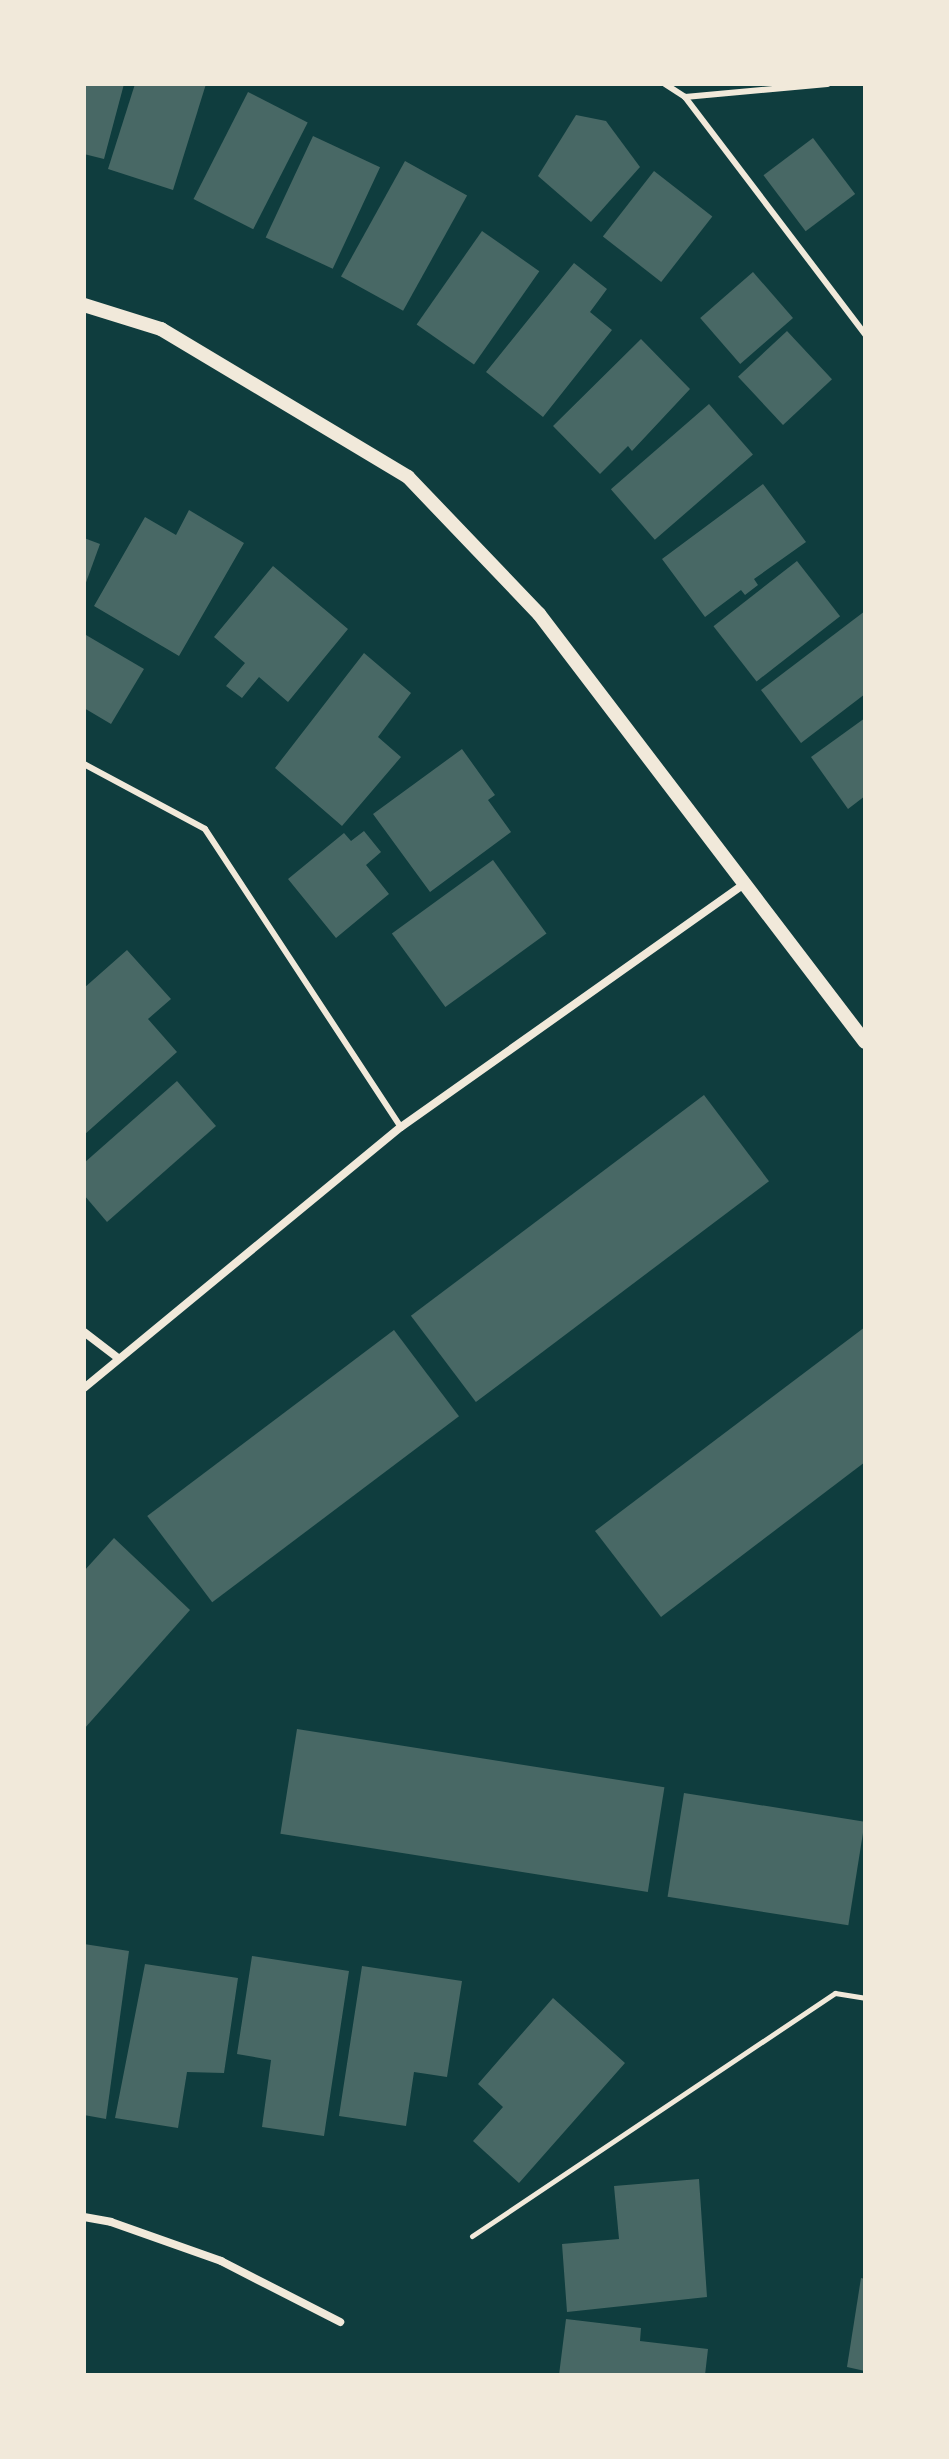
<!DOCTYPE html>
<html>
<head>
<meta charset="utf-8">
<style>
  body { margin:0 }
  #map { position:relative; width:949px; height:2459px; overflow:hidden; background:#0f3d3e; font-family:"IBM Plex Sans",sans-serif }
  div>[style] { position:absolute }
  .building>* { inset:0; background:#486865; transform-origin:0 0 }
  .path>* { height:5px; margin:-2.5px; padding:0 2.5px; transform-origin:2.5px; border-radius:2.5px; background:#f1e9da }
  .service>* { height:6px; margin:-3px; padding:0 3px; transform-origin:3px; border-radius:3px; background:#f1e9da }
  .minor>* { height:8px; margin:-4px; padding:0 4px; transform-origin:4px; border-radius:4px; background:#f1e9da }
  .tertiary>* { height:14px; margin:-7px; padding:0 7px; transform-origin:7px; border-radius:7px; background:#f1e9da }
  span { translate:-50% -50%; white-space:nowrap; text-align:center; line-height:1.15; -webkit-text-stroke:8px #f1e9da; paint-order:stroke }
  .frame { position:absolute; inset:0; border:86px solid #f1e9da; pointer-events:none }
</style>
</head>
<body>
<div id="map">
  <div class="building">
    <i style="clip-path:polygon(84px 84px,124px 84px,104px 159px,84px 154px)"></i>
    <i style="clip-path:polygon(135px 84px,206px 84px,173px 190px,108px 169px)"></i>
    <i style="left:248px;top:92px;width:67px;height:120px;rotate:27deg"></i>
    <i style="clip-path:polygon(576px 115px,606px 121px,640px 167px,591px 222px,538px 176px)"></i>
    <i style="left:313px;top:136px;width:74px;height:112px;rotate:25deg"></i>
    <i style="left:813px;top:138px;width:70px;height:62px;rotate:53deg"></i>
    <i style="left:405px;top:161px;width:71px;height:132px;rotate:29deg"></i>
    <i style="left:654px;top:171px;width:74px;height:83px;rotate:38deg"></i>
    <i style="left:482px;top:231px;width:70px;height:114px;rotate:35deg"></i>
    <i style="clip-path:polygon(574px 263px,607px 289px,590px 312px,612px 330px,543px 417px,486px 372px)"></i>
    <i style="left:753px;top:272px;width:61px;height:70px;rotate:49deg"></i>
    <i style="left:787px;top:331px;width:66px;height:67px;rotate:47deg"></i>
    <i style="clip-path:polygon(641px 339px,690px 389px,632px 451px,628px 446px,600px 474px,553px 426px)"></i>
    <i style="left:709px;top:404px;width:67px;height:130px;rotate:49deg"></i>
    <i style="clip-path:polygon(763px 484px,806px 542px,754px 579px,758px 585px,745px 595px,741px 590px,705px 617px,662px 559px)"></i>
    <i style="clip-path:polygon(189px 510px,244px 543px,179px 656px,94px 606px,145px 517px,176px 535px)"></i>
    <i style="clip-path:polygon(84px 538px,100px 544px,84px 588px)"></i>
    <i style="left:797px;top:561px;width:70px;height:106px;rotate:52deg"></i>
    <i style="clip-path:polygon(273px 566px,348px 629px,288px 702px,259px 677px,242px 698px,226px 686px,245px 663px,214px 637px)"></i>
    <i style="clip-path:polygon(865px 611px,865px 694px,801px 743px,761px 690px)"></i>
    <i style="clip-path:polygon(86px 635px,144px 669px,111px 724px,84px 708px)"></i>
    <i style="clip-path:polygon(364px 653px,411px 693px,378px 737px,401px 757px,342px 826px,275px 768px)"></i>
    <i style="clip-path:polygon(865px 718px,865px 796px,848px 809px,811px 757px)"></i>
    <i style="clip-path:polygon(462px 749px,495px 795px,488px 800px,511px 832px,430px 892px,373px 814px)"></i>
    <i style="clip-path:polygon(364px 831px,381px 852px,366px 865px,389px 894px,336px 938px,288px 879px,344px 833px,351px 841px)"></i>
    <i style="left:493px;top:860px;width:91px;height:125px;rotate:54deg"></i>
    <i style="clip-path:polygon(127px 950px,171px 999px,148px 1019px,177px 1052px,84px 1135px,84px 988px)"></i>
    <i style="clip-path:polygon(177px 1081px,216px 1126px,107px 1222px,84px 1195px,84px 1163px)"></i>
    <i style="left:704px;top:1095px;width:108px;height:367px;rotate:53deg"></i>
    <i style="clip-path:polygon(865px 1327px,865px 1462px,661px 1617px,595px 1531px)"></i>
    <i style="left:394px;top:1330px;width:108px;height:309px;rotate:53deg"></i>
    <i style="clip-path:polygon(114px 1538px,190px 1610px,84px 1729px,84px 1571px)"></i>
    <i style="left:297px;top:1729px;width:372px;height:106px;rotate:9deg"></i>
    <i style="left:684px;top:1793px;width:183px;height:105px;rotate:9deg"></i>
    <i style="clip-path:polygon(84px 1944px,129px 1951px,106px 2119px,84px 2115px)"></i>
    <i style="clip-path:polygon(252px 1956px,349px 1971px,324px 2136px,262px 2127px,271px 2060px,237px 2054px)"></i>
    <i style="clip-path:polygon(145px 1964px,238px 1978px,224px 2073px,187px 2072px,178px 2128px,115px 2118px)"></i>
    <i style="clip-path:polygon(362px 1966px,462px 1981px,447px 2077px,414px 2072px,406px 2126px,339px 2116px)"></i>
    <i style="clip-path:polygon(553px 1998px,625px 2063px,519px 2183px,473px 2141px,503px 2107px,478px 2084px)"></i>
    <i style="clip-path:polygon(699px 2179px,707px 2297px,567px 2312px,562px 2244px,619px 2239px,614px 2186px)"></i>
    <i style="clip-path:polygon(861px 2278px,865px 2279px,865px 2371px,847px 2367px)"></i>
    <i style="clip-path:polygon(566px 2319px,641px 2328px,640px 2341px,708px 2349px,705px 2375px,559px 2375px)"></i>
  </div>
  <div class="path">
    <i style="left:472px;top:2236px;width:437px;rotate:-33.8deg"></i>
    <i style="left:835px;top:1993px;width:30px;rotate:9deg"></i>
  </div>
  <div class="service">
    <i style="left:665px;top:84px;width:24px;rotate:33deg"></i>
    <i style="left:685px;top:97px;width:298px;rotate:52.8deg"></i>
    <i style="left:685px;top:97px;width:143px;rotate:-5.2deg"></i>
    <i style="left:84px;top:764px;width:137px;rotate:28.2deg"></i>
    <i style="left:205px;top:829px;width:357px;rotate:56.7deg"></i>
  </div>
  <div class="minor">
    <i style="left:84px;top:1332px;width:43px;rotate:37.4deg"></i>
    <i style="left:84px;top:1388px;width:411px;rotate:-39.5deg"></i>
    <i style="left:401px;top:1127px;width:420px;rotate:-35.3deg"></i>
    <i style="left:84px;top:2217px;width:27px;rotate:10deg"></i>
    <i style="left:111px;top:2222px;width:117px;rotate:19.5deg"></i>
    <i style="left:221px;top:2261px;width:134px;rotate:27.1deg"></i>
  </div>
  <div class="tertiary">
    <i style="left:84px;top:305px;width:81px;rotate:17.3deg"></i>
    <i style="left:161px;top:329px;width:288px;rotate:30.9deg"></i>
    <i style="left:408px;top:477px;width:190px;rotate:46.3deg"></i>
    <i style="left:539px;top:614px;width:538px;rotate:52.7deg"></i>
  </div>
  <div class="frame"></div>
</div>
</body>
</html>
